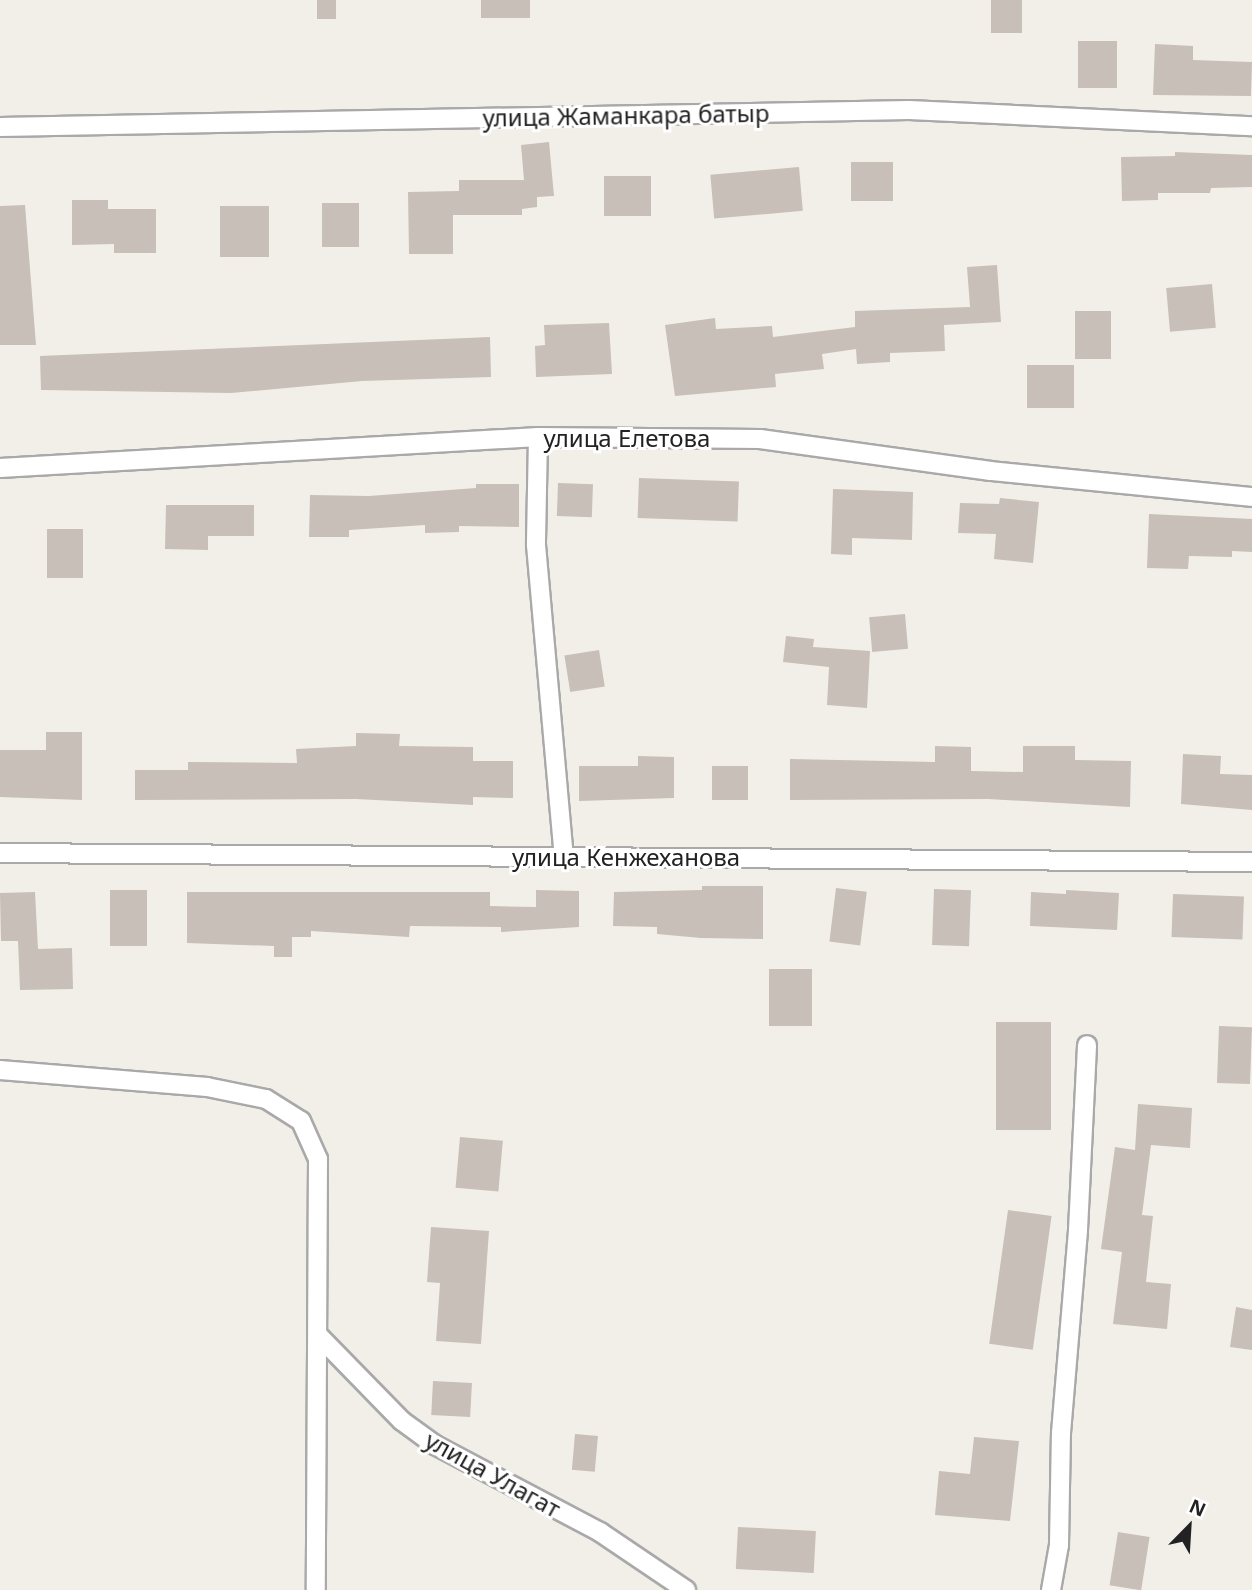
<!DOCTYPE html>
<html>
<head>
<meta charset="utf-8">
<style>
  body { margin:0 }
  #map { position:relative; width:1252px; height:1590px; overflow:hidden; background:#f2efe9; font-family:"Noto Sans",sans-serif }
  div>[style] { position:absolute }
  .building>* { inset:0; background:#c7bfb8; transform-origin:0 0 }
  .roads { filter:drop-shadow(2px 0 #a9a9a9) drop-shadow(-2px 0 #a9a9a9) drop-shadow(0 2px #a9a9a9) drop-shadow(0 -2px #a9a9a9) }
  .street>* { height:18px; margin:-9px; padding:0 9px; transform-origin:9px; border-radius:9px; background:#fff }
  span { translate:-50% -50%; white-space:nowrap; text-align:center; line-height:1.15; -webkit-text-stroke:6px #fff; paint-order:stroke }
  .street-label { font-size:24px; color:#222 }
  .north { position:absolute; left:1154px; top:1492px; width:70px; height:70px; -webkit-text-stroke:5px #fff; paint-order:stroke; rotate:24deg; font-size:19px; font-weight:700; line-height:28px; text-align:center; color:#222 }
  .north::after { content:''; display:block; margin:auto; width:24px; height:32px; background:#222; clip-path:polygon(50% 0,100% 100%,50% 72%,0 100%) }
</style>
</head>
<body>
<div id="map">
  <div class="building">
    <i style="left:317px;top:0;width:19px;height:19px"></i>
    <i style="left:481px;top:0;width:49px;height:18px"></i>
    <i style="left:991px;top:0;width:31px;height:33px"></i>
    <i style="left:1078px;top:41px;width:39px;height:47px"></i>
    <i style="clip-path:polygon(1155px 44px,1193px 46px,1193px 60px,1252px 62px,1251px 96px,1153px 95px)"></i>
    <i style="clip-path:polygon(549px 142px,554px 196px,537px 197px,537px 207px,522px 209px,522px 215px,453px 215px,453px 254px,409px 254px,408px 192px,459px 191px,459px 180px,524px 180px,521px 145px)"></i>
    <i style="clip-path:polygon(1175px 152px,1252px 155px,1252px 187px,1211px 188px,1210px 193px,1158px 193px,1158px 200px,1122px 201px,1121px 157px,1175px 156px)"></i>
    <i style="left:893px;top:162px;width:39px;height:42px;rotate:90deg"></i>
    <i style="left:799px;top:167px;width:44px;height:89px;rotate:85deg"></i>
    <i style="left:604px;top:176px;width:47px;height:40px"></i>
    <i style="clip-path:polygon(72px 200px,108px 200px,108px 209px,156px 209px,156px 253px,114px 253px,114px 244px,72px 245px)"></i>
    <i style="left:322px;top:203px;width:37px;height:44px"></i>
    <i style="clip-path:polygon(25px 205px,36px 345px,0 345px,0 206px)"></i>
    <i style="left:220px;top:206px;width:49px;height:51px"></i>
    <i style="clip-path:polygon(997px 265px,1001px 322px,944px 325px,945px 351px,890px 353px,890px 362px,857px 364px,856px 349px,822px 354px,824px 369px,775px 374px,776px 387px,675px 396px,665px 325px,715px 318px,716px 329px,772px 326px,773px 337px,855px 327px,855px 311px,970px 307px,967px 267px)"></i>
    <i style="left:1212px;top:284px;width:44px;height:46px;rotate:85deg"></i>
    <i style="left:1075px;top:311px;width:36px;height:48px"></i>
    <i style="clip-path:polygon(609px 323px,612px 374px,536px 377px,535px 346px,545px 345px,544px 325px)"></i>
    <i style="clip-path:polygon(490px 337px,491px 377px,362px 381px,231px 393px,41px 390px,40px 356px)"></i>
    <i style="left:1027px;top:365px;width:47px;height:43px"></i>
    <i style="left:639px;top:478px;width:100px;height:40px;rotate:2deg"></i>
    <i style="left:558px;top:483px;width:35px;height:33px;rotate:2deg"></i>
    <i style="clip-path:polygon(476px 484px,519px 484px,519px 527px,459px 526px,459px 532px,425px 533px,425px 525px,349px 530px,349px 537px,309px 537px,310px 495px,369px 496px,476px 488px)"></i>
    <i style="clip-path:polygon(833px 489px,913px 492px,912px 540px,852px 538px,852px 555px,831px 554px)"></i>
    <i style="clip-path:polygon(1000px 498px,1039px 502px,1033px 563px,994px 559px,996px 534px,958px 533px,960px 503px,999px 504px)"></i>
    <i style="clip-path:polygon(166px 505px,254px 505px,254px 536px,208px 536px,208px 550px,165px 549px)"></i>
    <i style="clip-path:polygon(1149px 514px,1252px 519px,1252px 552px,1232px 551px,1232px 557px,1189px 556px,1188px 569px,1147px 568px)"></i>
    <i style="left:47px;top:529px;width:36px;height:49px"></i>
    <i style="left:905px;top:614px;width:35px;height:36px;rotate:85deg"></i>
    <i style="clip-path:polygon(786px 636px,814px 639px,813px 647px,870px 651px,867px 708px,827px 705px,829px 667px,783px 662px)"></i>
    <i style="left:599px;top:650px;width:37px;height:35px;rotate:81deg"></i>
    <i style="clip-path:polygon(46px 732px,82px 732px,82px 800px,0 797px,0 750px,46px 750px)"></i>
    <i style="clip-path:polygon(356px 733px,400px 734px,399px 746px,473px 747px,473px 761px,513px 761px,513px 798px,473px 797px,473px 805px,356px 799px,135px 800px,135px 770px,188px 770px,188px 762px,297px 763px,296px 749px,356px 746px)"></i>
    <i style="clip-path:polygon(935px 746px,971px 747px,971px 771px,1023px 772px,1023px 746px,1075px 746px,1075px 760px,1131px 761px,1130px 807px,988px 799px,790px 800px,790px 759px,935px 762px)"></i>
    <i style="clip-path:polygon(1183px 754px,1221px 756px,1220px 774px,1252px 775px,1252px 810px,1181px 804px)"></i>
    <i style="clip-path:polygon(638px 756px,674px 757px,674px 798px,579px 801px,579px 766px,638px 766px)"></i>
    <i style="left:712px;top:766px;width:36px;height:34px"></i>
    <i style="clip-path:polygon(702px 886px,763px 886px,763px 939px,701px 938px,657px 934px,657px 927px,613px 926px,614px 892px,702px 890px)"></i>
    <i style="left:836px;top:888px;width:31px;height:54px;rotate:7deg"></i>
    <i style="left:934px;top:889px;width:37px;height:56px;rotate:2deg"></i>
    <i style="left:110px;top:890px;width:37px;height:56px"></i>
    <i style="clip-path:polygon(536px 890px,579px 891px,579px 927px,501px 932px,501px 927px,410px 926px,409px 937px,311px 931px,311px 937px,292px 937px,292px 957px,274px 957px,274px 946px,187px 943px,187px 892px,490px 892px,490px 906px,536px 907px)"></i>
    <i style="clip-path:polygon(1066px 890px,1119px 893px,1117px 930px,1030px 926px,1031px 892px,1066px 894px)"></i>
    <i style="clip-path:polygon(35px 892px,38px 949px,72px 948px,73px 989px,20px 990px,18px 941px,1px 941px,0 893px)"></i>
    <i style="left:1173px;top:894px;width:71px;height:43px;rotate:2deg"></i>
    <i style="left:769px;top:969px;width:43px;height:57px"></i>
    <i style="left:996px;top:1022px;width:55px;height:108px"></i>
    <i style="left:1219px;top:1026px;width:33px;height:57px;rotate:2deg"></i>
    <i style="clip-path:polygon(1138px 1104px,1192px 1108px,1190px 1148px,1151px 1145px,1142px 1215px,1153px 1216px,1146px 1282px,1171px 1284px,1167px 1329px,1113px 1324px,1122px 1252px,1101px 1249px,1115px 1147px,1135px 1150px)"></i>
    <i style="left:460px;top:1137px;width:43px;height:51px;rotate:5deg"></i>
    <i style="left:1008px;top:1210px;width:44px;height:135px;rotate:8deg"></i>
    <i style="clip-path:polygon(431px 1227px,489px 1231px,481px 1344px,436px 1341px,440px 1283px,427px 1282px)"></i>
    <i style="clip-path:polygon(1236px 1307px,1252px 1310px,1252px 1350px,1230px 1347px)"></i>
    <i style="left:433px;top:1381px;width:39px;height:34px;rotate:3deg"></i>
    <i style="left:575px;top:1434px;width:23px;height:36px;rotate:5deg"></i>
    <i style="clip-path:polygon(974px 1437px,1019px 1441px,1010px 1521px,935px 1515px,939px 1471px,970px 1474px)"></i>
    <i style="left:738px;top:1527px;width:78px;height:42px;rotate:3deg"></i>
    <i style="left:1118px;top:1532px;width:32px;height:54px;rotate:9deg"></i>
  </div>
  <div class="roads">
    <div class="street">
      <i style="left:0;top:127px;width:909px;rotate:-1.07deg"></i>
      <i style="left:909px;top:110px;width:343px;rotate:2.7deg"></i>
      <i style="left:538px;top:437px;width:108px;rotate:91.1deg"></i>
      <i style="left:536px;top:545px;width:312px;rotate:84.9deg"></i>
      <i style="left:0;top:468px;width:539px;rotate:-3.3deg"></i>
      <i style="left:538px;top:437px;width:222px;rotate:0.5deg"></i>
      <i style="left:760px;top:439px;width:233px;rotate:7.9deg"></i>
      <i style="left:991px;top:471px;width:262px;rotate:5.7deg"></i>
      <i style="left:0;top:853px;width:1252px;rotate:0.41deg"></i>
      <i style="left:0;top:1070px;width:208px;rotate:4.7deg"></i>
      <i style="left:207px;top:1087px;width:60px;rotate:11.5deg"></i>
      <i style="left:266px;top:1099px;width:41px;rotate:32.2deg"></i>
      <i style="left:301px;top:1121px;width:42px;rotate:65.9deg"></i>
      <i style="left:318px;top:1159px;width:431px;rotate:90.3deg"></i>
      <i style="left:318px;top:1335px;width:120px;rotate:45.7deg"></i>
      <i style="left:402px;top:1421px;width:41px;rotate:36deg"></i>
      <i style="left:435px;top:1445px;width:187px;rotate:27.8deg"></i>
      <i style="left:600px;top:1532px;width:104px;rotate:34deg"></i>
      <i style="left:1051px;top:1590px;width:46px;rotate:-79.9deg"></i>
      <i style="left:1059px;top:1545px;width:112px;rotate:-89deg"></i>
      <i style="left:1061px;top:1433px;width:204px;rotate:-85.2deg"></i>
      <i style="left:1078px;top:1230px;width:185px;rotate:-87.2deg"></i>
    </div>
  </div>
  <div class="street-label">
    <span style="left:626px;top:115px;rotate:-1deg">улица Жаманкара батыр</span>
    <span style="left:627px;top:438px">улица Елетова</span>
    <span style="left:626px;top:857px">улица Кенжеханова</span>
    <span style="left:493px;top:1474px;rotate:29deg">улица Улагат</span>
  </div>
  <div class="north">N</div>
</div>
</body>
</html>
